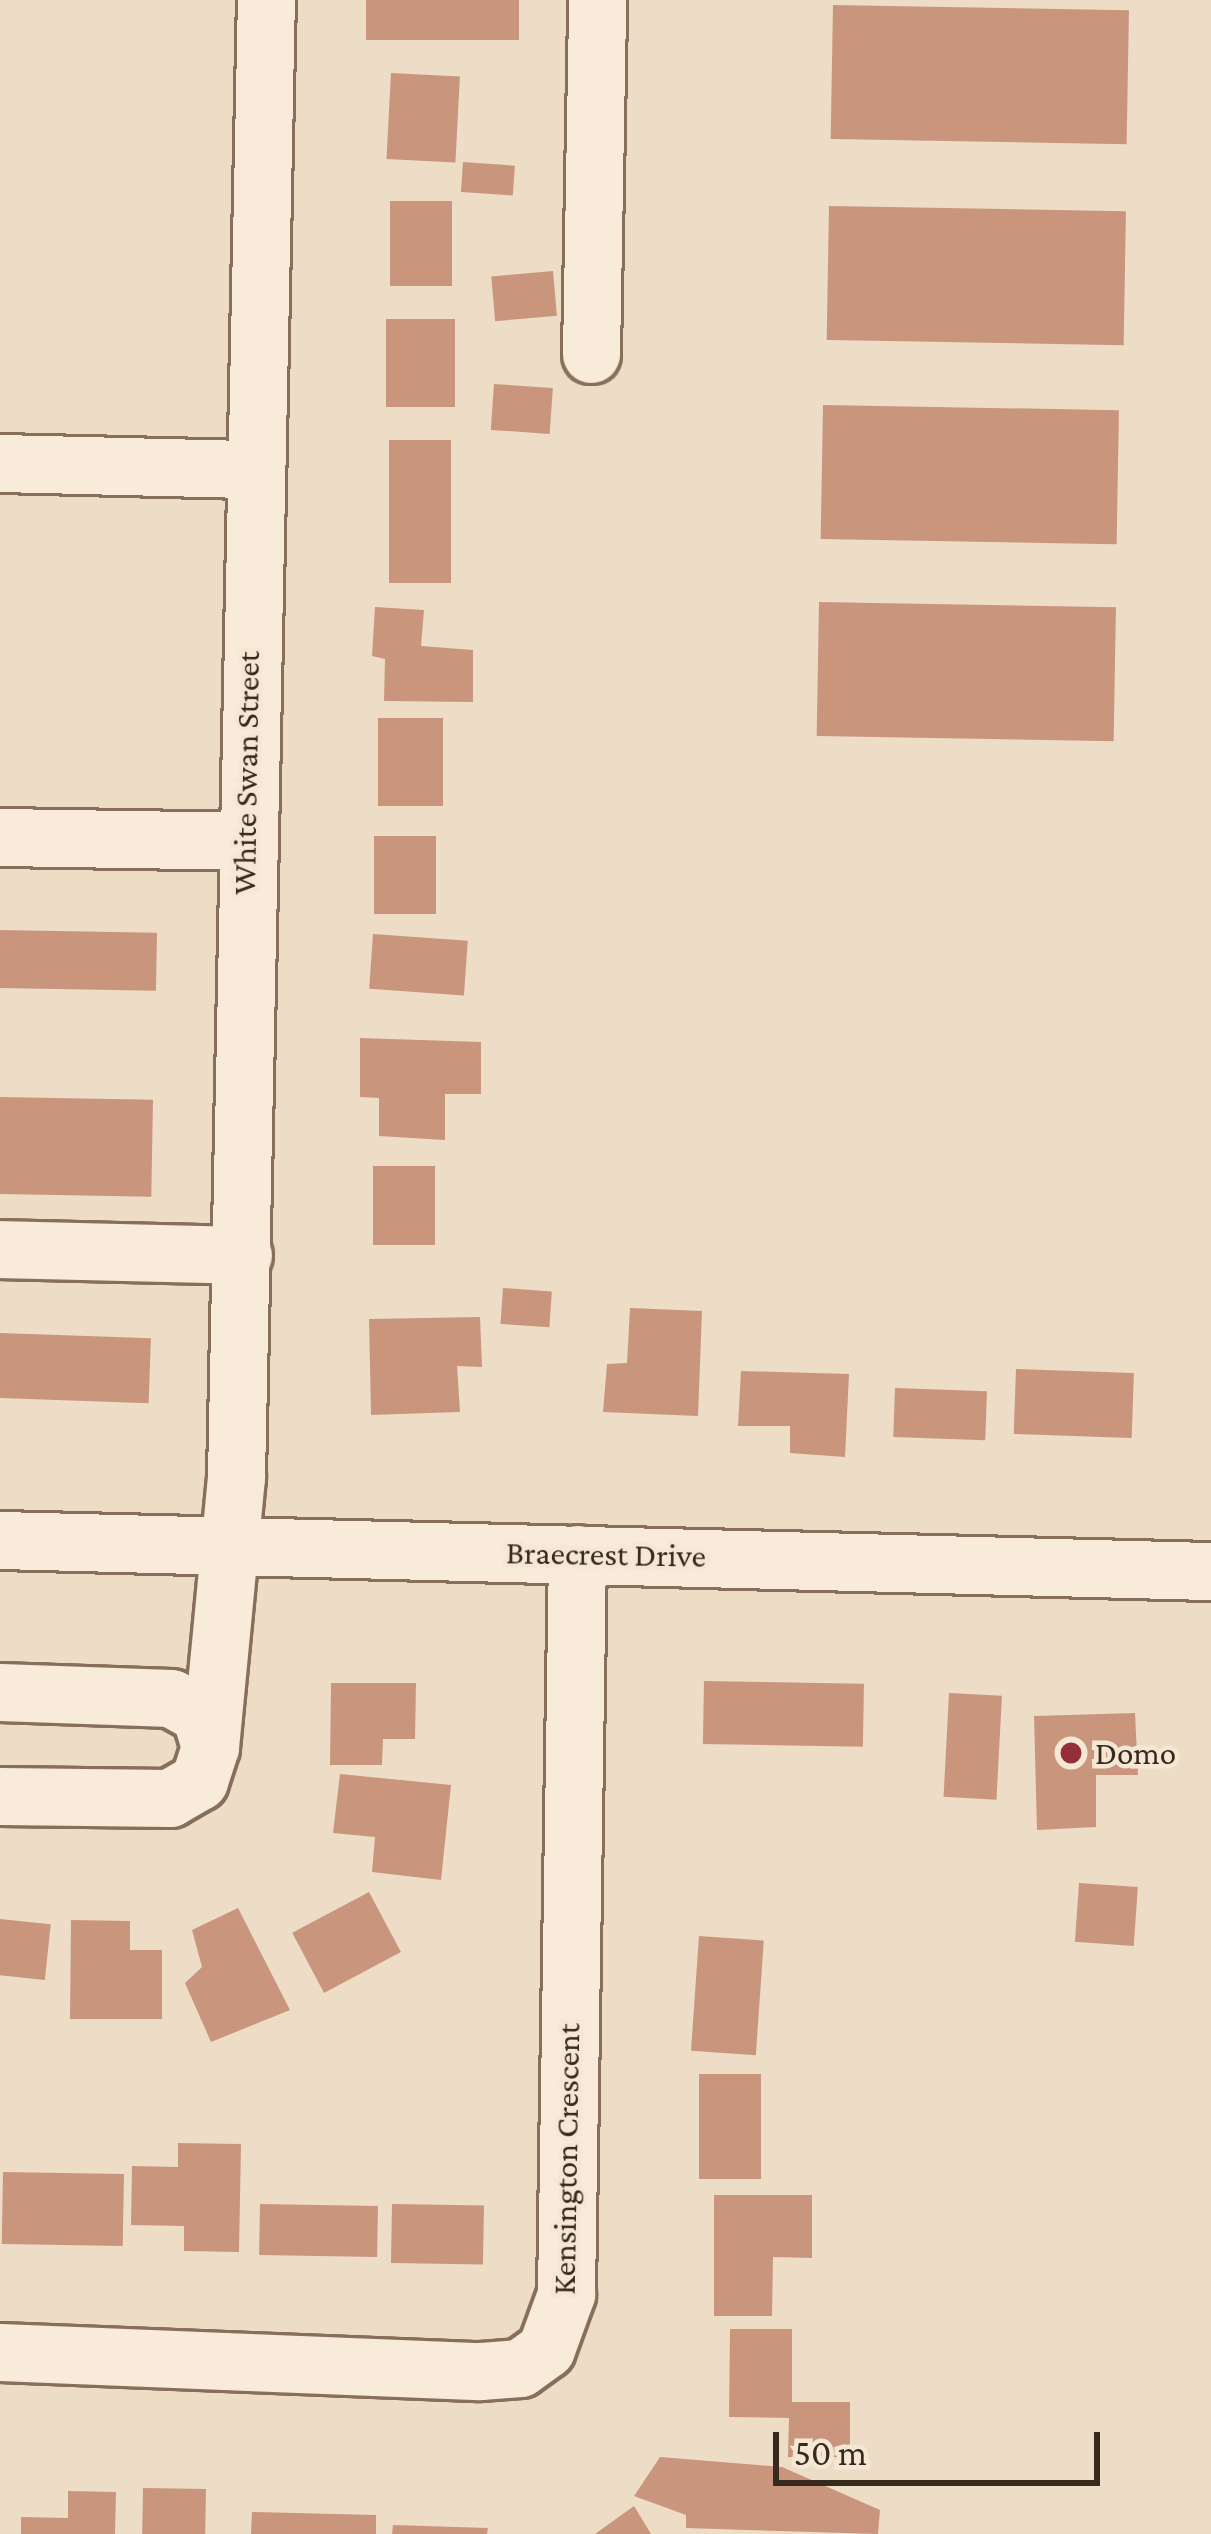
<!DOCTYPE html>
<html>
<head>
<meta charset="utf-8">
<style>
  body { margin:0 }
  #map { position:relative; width:1211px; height:2534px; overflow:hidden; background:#edddc6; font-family:"Crimson Pro",serif }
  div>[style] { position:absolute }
  .building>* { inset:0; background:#ca957d; transform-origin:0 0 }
  .roads { filter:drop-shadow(3px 0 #886f5c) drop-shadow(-3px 0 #886f5c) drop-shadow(0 3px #886f5c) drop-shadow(0 -3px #886f5c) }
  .minor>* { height:57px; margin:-28.5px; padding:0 28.5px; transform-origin:28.5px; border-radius:28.5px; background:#f8ebd9 }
  .dots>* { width:33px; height:33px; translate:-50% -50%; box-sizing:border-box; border:6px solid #f4e8d5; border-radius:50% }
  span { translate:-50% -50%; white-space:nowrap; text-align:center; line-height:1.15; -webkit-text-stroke:9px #f4e8d5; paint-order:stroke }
  .street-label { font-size:33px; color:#38291f }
  .poi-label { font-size:33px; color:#38291f }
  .left { translate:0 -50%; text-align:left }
  .scale { position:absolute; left:773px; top:2432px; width:327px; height:54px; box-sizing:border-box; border:6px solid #38291f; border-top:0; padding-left:15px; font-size:36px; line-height:42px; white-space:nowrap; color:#38291f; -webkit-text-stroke:9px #f4e8d5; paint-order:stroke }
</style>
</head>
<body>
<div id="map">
  <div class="building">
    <i style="left:366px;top:0;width:153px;height:40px"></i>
    <i style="left:833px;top:5px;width:296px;height:134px;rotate:1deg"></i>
    <i style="left:391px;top:73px;width:69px;height:86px;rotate:3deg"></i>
    <i style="left:463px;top:162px;width:52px;height:30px;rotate:4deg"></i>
    <i style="left:390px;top:201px;width:62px;height:85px"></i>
    <i style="left:829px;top:206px;width:297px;height:134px;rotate:1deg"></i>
    <i style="left:553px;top:271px;width:45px;height:62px;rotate:85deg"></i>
    <i style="left:386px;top:319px;width:69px;height:88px"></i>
    <i style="left:494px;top:384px;width:59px;height:46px;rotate:4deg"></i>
    <i style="left:823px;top:405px;width:296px;height:134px;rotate:1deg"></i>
    <i style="left:389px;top:440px;width:62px;height:143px"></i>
    <i style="left:819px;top:602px;width:297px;height:134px;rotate:1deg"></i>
    <i style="clip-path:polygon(375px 607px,424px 610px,421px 646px,473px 650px,473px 702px,384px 701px,385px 659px,372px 656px)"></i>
    <i style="left:378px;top:718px;width:65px;height:88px"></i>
    <i style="left:374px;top:836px;width:62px;height:78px"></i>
    <i style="left:0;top:930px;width:157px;height:58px;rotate:1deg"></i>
    <i style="left:373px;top:934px;width:95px;height:55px;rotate:4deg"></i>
    <i style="clip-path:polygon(360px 1038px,481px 1042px,481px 1094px,445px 1094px,445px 1140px,379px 1136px,379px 1098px,360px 1097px)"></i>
    <i style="left:0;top:1097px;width:153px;height:97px;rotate:1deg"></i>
    <i style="left:373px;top:1166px;width:62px;height:79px"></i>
    <i style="left:503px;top:1288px;width:49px;height:36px;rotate:4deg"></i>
    <i style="clip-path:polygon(630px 1308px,702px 1311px,698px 1416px,603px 1412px,607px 1364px,627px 1363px)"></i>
    <i style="clip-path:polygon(480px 1317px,482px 1367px,457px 1366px,460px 1412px,371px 1415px,369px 1319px)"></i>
    <i style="left:0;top:1333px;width:151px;height:65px;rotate:2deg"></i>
    <i style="left:1016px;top:1369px;width:118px;height:65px;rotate:2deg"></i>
    <i style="clip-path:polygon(741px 1371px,849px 1374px,845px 1457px,790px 1453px,790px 1426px,738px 1426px)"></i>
    <i style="left:895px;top:1388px;width:92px;height:49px;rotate:2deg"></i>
    <i style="left:704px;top:1681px;width:160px;height:63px;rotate:1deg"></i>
    <i style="clip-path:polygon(331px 1683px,416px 1683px,415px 1739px,383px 1739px,382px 1765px,330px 1765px)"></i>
    <i style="left:949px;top:1693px;width:53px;height:104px;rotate:3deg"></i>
    <i style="clip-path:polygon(1135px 1713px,1138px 1775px,1096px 1775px,1096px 1827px,1037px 1830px,1034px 1716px)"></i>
    <i style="clip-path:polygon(340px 1774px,451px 1785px,441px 1880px,372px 1872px,375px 1837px,333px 1833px)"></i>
    <i style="left:1079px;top:1883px;width:59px;height:59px;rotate:4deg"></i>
    <i style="left:369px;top:1892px;width:68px;height:87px;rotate:62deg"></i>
    <i style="clip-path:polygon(238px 1908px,290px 2010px,211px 2042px,185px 1983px,202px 1967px,192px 1930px)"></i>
    <i style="left:0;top:1919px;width:51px;height:56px;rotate:6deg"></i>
    <i style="clip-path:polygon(71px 1920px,130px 1921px,130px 1950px,162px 1950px,162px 2019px,70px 2019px)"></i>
    <i style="left:699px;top:1936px;width:65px;height:115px;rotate:4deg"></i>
    <i style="left:699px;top:2074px;width:62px;height:105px"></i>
    <i style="clip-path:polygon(178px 2143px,241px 2144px,239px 2252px,184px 2251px,184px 2226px,131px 2225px,132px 2166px,178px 2167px)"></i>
    <i style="left:3px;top:2172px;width:121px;height:72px;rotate:1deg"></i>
    <i style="clip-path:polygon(714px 2195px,812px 2195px,812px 2258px,773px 2257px,772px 2316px,714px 2316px)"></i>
    <i style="left:260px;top:2204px;width:118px;height:51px;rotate:1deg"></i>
    <i style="left:392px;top:2204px;width:92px;height:59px;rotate:1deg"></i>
    <i style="clip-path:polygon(730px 2329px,792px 2329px,792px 2402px,850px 2402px,850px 2457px,788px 2457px,789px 2418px,729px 2417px)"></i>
    <i style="clip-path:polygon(660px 2457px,782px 2467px,880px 2510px,878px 2534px,686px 2528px,686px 2515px,634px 2496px)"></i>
    <i style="left:143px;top:2488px;width:63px;height:46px;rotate:1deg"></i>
    <i style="clip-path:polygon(68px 2491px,116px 2492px,115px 2534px,21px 2534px,21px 2517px,68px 2518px)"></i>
    <i style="clip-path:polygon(634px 2506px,651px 2534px,595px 2534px)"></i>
    <i style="clip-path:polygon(252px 2512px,376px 2515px,376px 2534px,251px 2534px)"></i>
    <i style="clip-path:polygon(393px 2525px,488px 2528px,487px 2534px,392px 2534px)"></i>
  </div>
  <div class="roads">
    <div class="minor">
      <i style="left:591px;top:354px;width:354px;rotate:-89deg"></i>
      <i style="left:0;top:463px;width:252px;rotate:1.4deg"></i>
      <i style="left:0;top:837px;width:243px;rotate:0.9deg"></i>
      <i style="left:0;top:1249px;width:243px;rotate:1.4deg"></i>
      <i style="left:0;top:1540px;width:1211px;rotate:1.47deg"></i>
      <i style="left:0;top:1692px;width:171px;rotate:2deg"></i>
      <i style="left:171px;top:1698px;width:33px;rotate:29deg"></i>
      <i style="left:200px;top:1714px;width:34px;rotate:73deg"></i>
      <i style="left:210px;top:1747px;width:36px;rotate:108deg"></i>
      <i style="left:199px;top:1781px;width:34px;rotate:150deg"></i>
      <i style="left:170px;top:1798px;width:170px;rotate:-179.3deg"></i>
      <i style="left:210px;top:1747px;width:271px;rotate:-84.5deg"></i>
      <i style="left:236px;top:1477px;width:1477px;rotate:-88.84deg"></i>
      <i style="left:0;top:2352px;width:480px;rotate:2.3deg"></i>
      <i style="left:480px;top:2371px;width:40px;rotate:-4.3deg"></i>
      <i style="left:520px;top:2368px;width:32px;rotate:-36deg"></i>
      <i style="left:546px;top:2349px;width:59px;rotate:-70deg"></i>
      <i style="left:566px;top:2294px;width:740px;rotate:-89.15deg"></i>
    </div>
  </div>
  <div class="dots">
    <i style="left:1071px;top:1753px;background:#952e39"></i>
  </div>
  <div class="street-label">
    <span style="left:246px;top:773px;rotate:-89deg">White Swan Street</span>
    <span style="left:606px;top:1554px;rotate:1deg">Braecrest Drive</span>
    <span style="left:566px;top:2159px;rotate:-89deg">Kensington Crescent</span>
  </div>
  <div class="poi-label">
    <span class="left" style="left:1095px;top:1753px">Domo</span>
  </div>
  <div class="scale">50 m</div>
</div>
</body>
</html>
